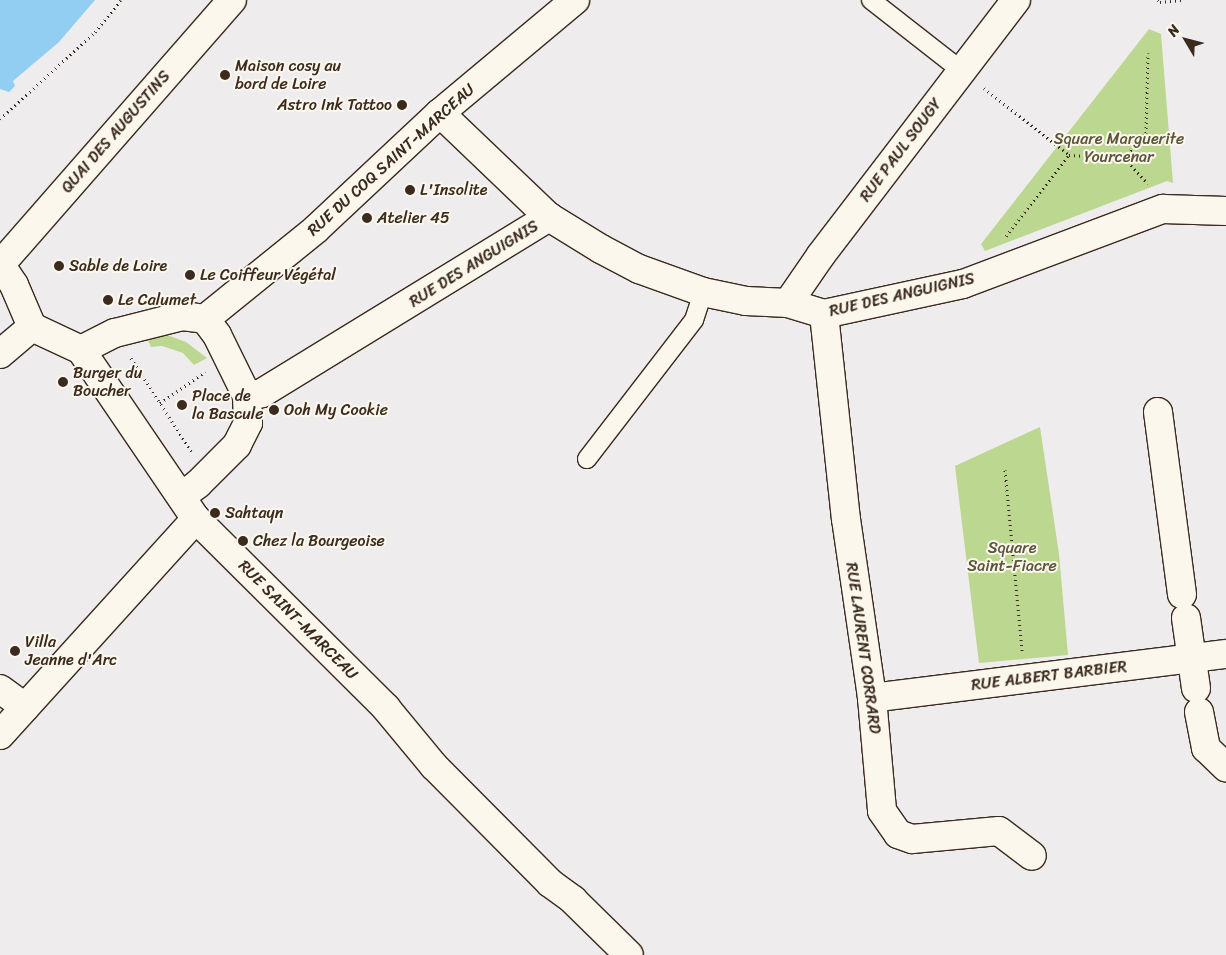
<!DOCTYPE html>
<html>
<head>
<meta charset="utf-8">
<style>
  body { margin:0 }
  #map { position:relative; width:1226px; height:955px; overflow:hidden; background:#efecee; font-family:Sriracha,sans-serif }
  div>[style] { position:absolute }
  .green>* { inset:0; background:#bcd78f }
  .water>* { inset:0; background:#92cef2 }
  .path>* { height:3px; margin-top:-1.5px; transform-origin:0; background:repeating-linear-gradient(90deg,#3b2a1e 0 1px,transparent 0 5px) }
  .roads { filter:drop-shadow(1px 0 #3b2a1e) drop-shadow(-1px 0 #3b2a1e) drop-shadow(0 1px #3b2a1e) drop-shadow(0 -1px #3b2a1e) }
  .service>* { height:18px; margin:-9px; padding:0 9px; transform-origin:9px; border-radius:9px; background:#fbf7ec }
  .minor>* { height:28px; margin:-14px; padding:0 14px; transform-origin:14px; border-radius:14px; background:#fbf7ec }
  .secondary>* { height:28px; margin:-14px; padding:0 14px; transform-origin:14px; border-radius:14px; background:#fbf7ec }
  .dots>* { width:14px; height:14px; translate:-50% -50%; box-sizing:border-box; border:2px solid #fbf7ec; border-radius:50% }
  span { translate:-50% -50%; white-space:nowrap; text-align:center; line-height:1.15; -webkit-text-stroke:4px #fbf7ec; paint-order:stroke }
  .poi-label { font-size:16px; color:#3b2a1e }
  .left { translate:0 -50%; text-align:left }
  .right { translate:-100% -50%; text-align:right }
  .street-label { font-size:16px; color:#3b2a1e }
  .park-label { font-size:16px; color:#5b553a }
  .north { position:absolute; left:1161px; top:15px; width:50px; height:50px; -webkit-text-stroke:4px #fbf7ec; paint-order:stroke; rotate:307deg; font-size:14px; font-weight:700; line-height:20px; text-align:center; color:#3b2a1e }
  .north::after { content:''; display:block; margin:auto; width:18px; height:22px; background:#3b2a1e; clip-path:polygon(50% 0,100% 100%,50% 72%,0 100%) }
</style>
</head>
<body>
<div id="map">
  <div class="green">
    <i style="clip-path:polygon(1149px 29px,1161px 34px,1173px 183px,1167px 181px,985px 251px,981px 244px)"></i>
    <i style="clip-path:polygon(167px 335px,186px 342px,207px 358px,194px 365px,183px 353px,162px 346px,151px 347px,147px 338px)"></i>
    <i style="clip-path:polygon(1040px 427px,1059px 554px,1068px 655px,979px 663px,955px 466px)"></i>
  </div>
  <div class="water">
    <i style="clip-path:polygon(0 0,95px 0,59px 42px,13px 81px,15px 86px,9px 92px,0 89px)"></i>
  </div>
  <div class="path">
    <i style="left:1158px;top:0;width:3px;rotate:45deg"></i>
    <i style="left:1160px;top:2px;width:22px;rotate:-5deg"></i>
    <i style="left:984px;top:88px;width:108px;rotate:38.2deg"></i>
    <i style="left:1069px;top:155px;width:55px;rotate:3.1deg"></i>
    <i style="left:1124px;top:158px;width:35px;rotate:47deg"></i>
    <i style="left:0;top:119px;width:129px;rotate:-42.5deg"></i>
    <i style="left:95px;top:32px;width:41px;rotate:-50.9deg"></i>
    <i style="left:1124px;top:158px;width:33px;rotate:-49deg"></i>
    <i style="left:1146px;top:133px;width:80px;rotate:-88.6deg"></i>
    <i style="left:1006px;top:236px;width:103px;rotate:-52.1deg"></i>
    <i style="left:131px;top:358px;width:111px;rotate:57.2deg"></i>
    <i style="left:160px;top:403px;width:55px;rotate:-34.6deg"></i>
    <i style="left:1005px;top:470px;width:182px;rotate:84.6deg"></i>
  </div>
  <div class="roads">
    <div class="service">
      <i style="left:871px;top:0;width:115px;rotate:38deg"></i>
      <i style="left:587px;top:459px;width:175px;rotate:-52.4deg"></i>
      <i style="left:694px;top:320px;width:29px;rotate:-72deg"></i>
    </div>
    <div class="minor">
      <i style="left:440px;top:113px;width:151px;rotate:43.7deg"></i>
      <i style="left:549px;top:217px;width:61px;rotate:31.6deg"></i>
      <i style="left:601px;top:249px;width:43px;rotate:27.8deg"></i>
      <i style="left:639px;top:269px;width:68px;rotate:19.8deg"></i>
      <i style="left:703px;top:292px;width:44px;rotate:11.8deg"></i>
      <i style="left:746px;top:301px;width:42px;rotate:2.7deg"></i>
      <i style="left:788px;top:303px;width:38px;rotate:17deg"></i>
      <i style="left:824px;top:314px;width:142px;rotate:-12.2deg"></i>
      <i style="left:963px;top:284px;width:214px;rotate:-20.6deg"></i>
      <i style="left:1163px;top:209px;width:63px;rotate:1.8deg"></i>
      <i style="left:0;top:264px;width:25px;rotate:56deg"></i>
      <i style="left:14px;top:285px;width:46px;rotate:66.8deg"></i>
      <i style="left:32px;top:327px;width:54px;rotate:25.1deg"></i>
      <i style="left:81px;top:350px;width:204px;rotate:55.8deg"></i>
      <i style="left:196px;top:519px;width:268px;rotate:44.8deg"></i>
      <i style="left:386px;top:708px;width:75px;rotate:50.4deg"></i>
      <i style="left:434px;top:766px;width:165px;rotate:45.2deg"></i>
      <i style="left:550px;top:883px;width:29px;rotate:36deg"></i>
      <i style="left:573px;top:900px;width:78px;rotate:44.5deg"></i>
      <i style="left:788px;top:303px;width:58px;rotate:-55.5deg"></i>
      <i style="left:821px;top:255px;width:321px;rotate:-52.6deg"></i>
      <i style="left:824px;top:314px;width:206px;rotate:83.9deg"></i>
      <i style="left:846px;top:519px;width:181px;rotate:81.7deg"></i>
      <i style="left:872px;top:698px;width:113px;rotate:84.9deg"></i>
      <i style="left:882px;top:811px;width:28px;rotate:55deg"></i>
      <i style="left:898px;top:834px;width:15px;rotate:20deg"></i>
      <i style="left:912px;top:839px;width:87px;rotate:-5.3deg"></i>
      <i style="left:999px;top:831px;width:41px;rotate:37.1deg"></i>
      <i style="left:205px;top:319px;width:143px;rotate:-39deg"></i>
      <i style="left:316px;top:229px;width:170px;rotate:-43.1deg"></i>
      <i style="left:440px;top:113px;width:176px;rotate:-39.9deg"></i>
      <i style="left:81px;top:350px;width:38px;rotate:-27deg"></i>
      <i style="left:115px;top:333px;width:69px;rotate:-14.2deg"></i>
      <i style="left:182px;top:316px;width:23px;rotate:7deg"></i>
      <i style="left:205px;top:319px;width:20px;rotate:53deg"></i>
      <i style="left:217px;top:335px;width:68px;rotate:63.8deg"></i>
      <i style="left:247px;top:396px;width:27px;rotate:88deg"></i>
      <i style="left:248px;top:423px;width:25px;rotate:117deg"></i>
      <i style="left:237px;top:445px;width:55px;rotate:135deg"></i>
      <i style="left:198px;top:484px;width:21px;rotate:143deg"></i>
      <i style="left:0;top:354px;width:42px;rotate:-40.2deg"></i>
      <i style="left:247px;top:396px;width:15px;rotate:-11deg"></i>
      <i style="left:262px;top:393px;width:337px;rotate:-31.5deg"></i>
      <i style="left:1158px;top:412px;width:184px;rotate:82.5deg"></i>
      <i style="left:1186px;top:618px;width:71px;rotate:81.9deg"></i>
      <i style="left:0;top:689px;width:31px;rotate:36deg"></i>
      <i style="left:872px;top:698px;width:357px;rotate:-7.1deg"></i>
      <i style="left:1199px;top:712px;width:37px;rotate:79deg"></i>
      <i style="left:1206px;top:748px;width:28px;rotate:44deg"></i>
      <i style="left:0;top:735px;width:292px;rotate:-47.8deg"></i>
    </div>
    <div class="secondary">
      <i style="left:0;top:265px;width:352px;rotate:-48.8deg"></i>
    </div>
  </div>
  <div class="dots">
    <i style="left:225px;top:75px;background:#3b2a1e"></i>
    <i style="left:402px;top:105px;background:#3b2a1e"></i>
    <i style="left:410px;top:190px;background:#3b2a1e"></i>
    <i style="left:367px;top:218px;background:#3b2a1e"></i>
    <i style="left:59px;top:266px;background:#3b2a1e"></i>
    <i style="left:190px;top:275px;background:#3b2a1e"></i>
    <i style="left:108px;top:300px;background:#3b2a1e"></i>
    <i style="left:63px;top:382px;background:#3b2a1e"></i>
    <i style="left:182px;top:405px;background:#3b2a1e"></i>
    <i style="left:274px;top:410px;background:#3b2a1e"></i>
    <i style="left:215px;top:513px;background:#3b2a1e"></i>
    <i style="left:243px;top:541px;background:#3b2a1e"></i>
    <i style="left:15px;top:651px;background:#3b2a1e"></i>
  </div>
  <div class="poi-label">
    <span class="left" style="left:235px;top:75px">Maison cosy au<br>bord de Loire</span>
    <span class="right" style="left:392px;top:105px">Astro Ink Tattoo</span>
    <span class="left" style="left:420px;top:190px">L'Insolite</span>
    <span class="left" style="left:377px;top:218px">Atelier 45</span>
    <span class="left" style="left:69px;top:266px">Sable de Loire</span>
    <span class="left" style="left:200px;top:275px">Le Coiffeur Végétal</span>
    <span class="left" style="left:118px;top:300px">Le Calumet</span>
    <span class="left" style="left:73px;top:382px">Burger du<br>Boucher</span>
    <span class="left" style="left:192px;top:405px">Place de<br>la Bascule</span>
    <span class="left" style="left:284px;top:410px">Ooh My Cookie</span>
    <span class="left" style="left:225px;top:513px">Sahtayn</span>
    <span class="left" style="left:253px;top:541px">Chez la Bourgeoise</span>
    <span class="left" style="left:25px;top:651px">Villa<br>Jeanne d'Arc</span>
  </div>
  <div class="street-label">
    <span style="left:116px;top:132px;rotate:-49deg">QUAI DES AUGUSTINS</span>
    <span style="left:901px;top:150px;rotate:-53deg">RUE PAUL SOUGY</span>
    <span style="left:391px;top:160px;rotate:-42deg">RUE DU COQ SAINT-MARCEAU</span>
    <span style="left:474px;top:264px;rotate:-32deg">RUE DES ANGUIGNIS</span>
    <span style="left:902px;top:295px;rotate:-13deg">RUE DES ANGUIGNIS</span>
    <span style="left:298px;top:620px;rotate:45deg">RUE SAINT-MARCEAU</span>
    <span style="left:863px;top:648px;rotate:82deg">RUE LAURENT CORRARD</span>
    <span style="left:1049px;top:676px;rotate:-7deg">RUE ALBERT BARBIER</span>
  </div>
  <div class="park-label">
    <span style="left:1119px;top:148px">Square Marguerite<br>Yourcenar</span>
    <span style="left:1012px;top:557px">Square<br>Saint-Fiacre</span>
  </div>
  <div class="north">N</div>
</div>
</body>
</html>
